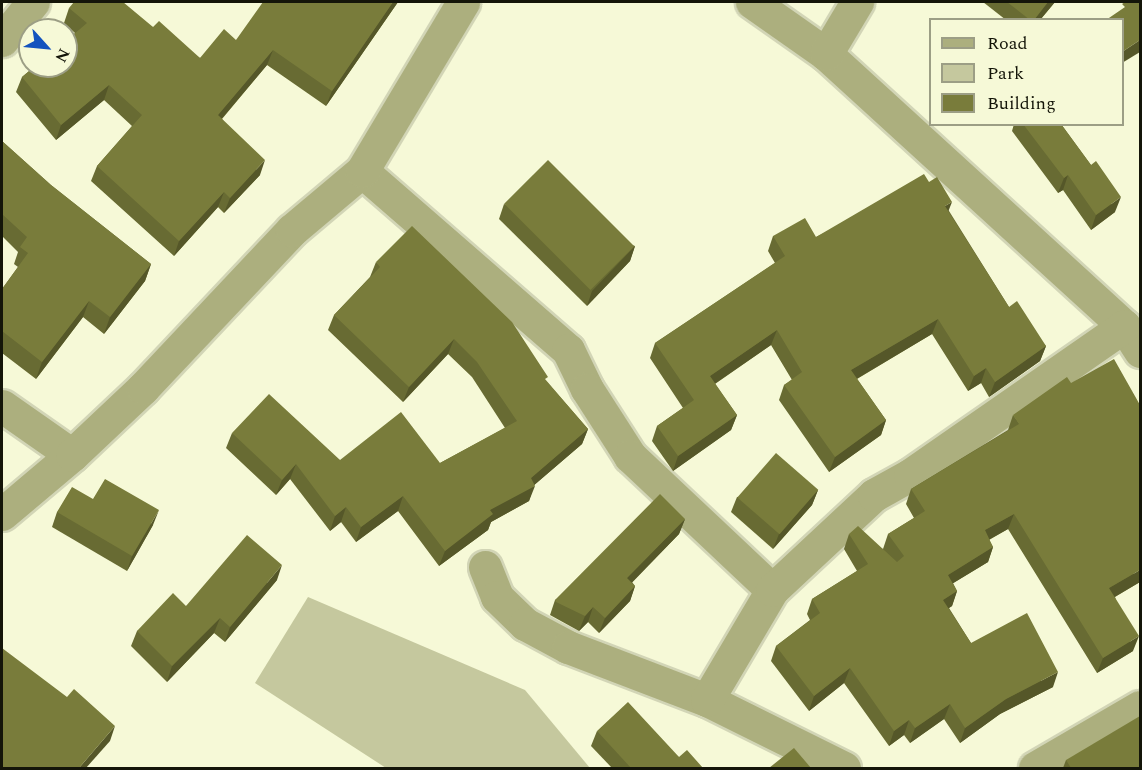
<!DOCTYPE html>
<html>
<head>
<meta charset="utf-8">
<style>
  body { margin:0 }
  #map { position:relative; width:1142px; height:770px; overflow:hidden; background:#f6f9d7; font-family:Spectral,serif }
  div>[style] { position:absolute }
  .green>* { inset:0; background:#c5c89e }
  .roads { filter:drop-shadow(2px 0 #d2d5b6) drop-shadow(-2px 0 #d2d5b6) drop-shadow(0 2px #d2d5b6) drop-shadow(0 -2px #d2d5b6) }
  .minor>* { height:33px; margin:-16.5px; padding:0 16.5px; transform-origin:16.5px; border-radius:16.5px; background:#acaf7e }
  .wall>* { inset:0; background:#686b33 }
  .shaded-wall>* { inset:0; background:#555729 }
  .building>* { inset:0; background:#797c3b; transform-origin:0 0 }
  span { translate:-50% -50%; white-space:nowrap; text-align:center; line-height:1.15; -webkit-text-stroke:4.5px #f6f9d7; paint-order:stroke }
  .frame { position:absolute; inset:0; border:3px solid #141509; pointer-events:none }
  .legend { position:absolute; left:929px; top:18px; width:195px; height:108px; box-sizing:border-box; background:#f6f9d7; border:2px solid #9c9e85; margin:0; padding:8px 10px; list-style:none; font-size:18px; color:#141509 }
  .legend li { display:flex; align-items:center; gap:12px; height:30px }
  .legend b { width:30px; border:2px solid #9c9e85 }
  .north { position:absolute; left:18px; top:18px; width:60px; height:60px; box-sizing:border-box; background:#f6f9d7; border:2px solid #9c9e85; border-radius:50%; rotate:117deg; font-size:16px; font-weight:700; line-height:24px; text-align:center; color:#141509 }
  .north::after { content:''; display:block; margin:auto; width:21px; height:27px; background:#1353be; clip-path:polygon(50% 0,100% 100%,50% 72%,0 100%) }
</style>
</head>
<body>
<div id="map">
  <div class="green">
    <i style="clip-path:polygon(308px 597px,525px 690px,590px 768px,386px 768px,255px 683px)"></i>
  </div>
  <div class="roads">
    <div class="minor">
      <i style="left:752px;top:2px;width:90px;rotate:35.1deg"></i>
      <i style="left:826px;top:54px;width:403px;rotate:42.4deg"></i>
      <i style="left:1124px;top:326px;width:30px;rotate:57deg"></i>
      <i style="left:2px;top:40px;width:49px;rotate:-50.8deg"></i>
      <i style="left:826px;top:54px;width:61px;rotate:-59.2deg"></i>
      <i style="left:362px;top:171px;width:273px;rotate:41deg"></i>
      <i style="left:568px;top:350px;width:43px;rotate:64deg"></i>
      <i style="left:587px;top:389px;width:80px;rotate:57.3deg"></i>
      <i style="left:630px;top:456px;width:195px;rotate:43.3deg"></i>
      <i style="left:2px;top:406px;width:85px;rotate:35deg"></i>
      <i style="left:2px;top:514px;width:92px;rotate:-40.1deg"></i>
      <i style="left:72px;top:455px;width:98px;rotate:-43.3deg"></i>
      <i style="left:143px;top:388px;width:217px;rotate:-46.7deg"></i>
      <i style="left:292px;top:230px;width:92px;rotate:-40.1deg"></i>
      <i style="left:362px;top:171px;width:197px;rotate:-59.1deg"></i>
      <i style="left:485px;top:567px;width:32px;rotate:68deg"></i>
      <i style="left:497px;top:597px;width:39px;rotate:44deg"></i>
      <i style="left:525px;top:624px;width:49px;rotate:28.1deg"></i>
      <i style="left:568px;top:647px;width:149px;rotate:20.9deg"></i>
      <i style="left:707px;top:700px;width:153px;rotate:26.4deg"></i>
      <i style="left:707px;top:700px;width:128px;rotate:-59.4deg"></i>
      <i style="left:772px;top:590px;width:139px;rotate:-43deg"></i>
      <i style="left:874px;top:495px;width:41px;rotate:-29.1deg"></i>
      <i style="left:910px;top:475px;width:261px;rotate:-34.8deg"></i>
      <i style="left:1035px;top:768px;width:121px;rotate:-30.2deg"></i>
    </div>
  </div>
  <div class="wall">
    <i style="clip-path:polygon(398px 2px,326px 106px,267px 65px,222px 119px,260px 175px,224px 213px,218px 207px,174px 256px,91px 181px,97px 166px,132px 126px,104px 100px,56px 140px,16px 92px,22px 77px,75px 33px,64px 23px,69px 8px,153px 27px,200px 58px,236px 40px)"></i>
    <i style="clip-path:polygon(983px 2px,1055px 2px,1040px 20px,1006px 20px)"></i>
    <i style="clip-path:polygon(1014px 124px,1061px 124px,1091px 165px,1115px 212px,1091px 230px,1063px 190px,1058px 193px,1012px 131px)"></i>
    <i style="clip-path:polygon(2px 141px,51px 185px,151px 264px,145px 281px,104px 334px,83px 317px,36px 379px,2px 353px,2px 289px,18px 267px,14px 264px,18px 252px,2px 236px)"></i>
    <i style="clip-path:polygon(929px 182px,949px 211px,1009px 307px,1046px 346px,1040px 361px,989px 397px,981px 383px,968px 391px,932px 334px,857px 379px,886px 420px,881px 435px,829px 472px,779px 400px,784px 385px,792px 380px,771px 345px,715px 384px,737px 415px,731px 430px,673px 471px,652px 441px,657px 426px,683px 408px,650px 358px,655px 343px,775px 263px,768px 251px,773px 236px,816px 237px)"></i>
    <i style="clip-path:polygon(504px 204px,635px 246px,630px 261px,587px 306px,499px 219px)"></i>
    <i style="clip-path:polygon(376px 262px,547px 382px,588px 429px,582px 444px,534px 485px,529px 501px,491px 522px,488px 530px,439px 566px,398px 511px,356px 542px,341px 522px,330px 531px,290px 479px,276px 495px,226px 448px,232px 433px,340px 460px,440px 463px,505px 428px,472px 377px,448px 354px,403px 402px,328px 330px,334px 315px,370px 277px)"></i>
    <i style="clip-path:polygon(1013px 415px,1140px 582px,1115px 597px,1133px 651px,1097px 673px,1008px 529px,989px 540px,993px 547px,988px 562px,953px 583px,957px 591px,952px 606px,949px 608px,971px 643px,1053px 687px,1000px 714px,960px 743px,944px 719px,910px 743px,904px 735px,889px 746px,844px 683px,809px 711px,771px 661px,776px 646px,810px 620px,807px 614px,812px 599px,857px 571px,844px 549px,849px 534px,883px 549px,888px 534px,914px 518px,906px 504px,911px 489px,1008px 430px)"></i>
    <i style="clip-path:polygon(818px 490px,812px 505px,773px 549px,731px 512px,737px 497px)"></i>
    <i style="clip-path:polygon(93px 499px,153px 525px,127px 571px,52px 527px,57px 512px)"></i>
    <i style="clip-path:polygon(685px 519px,679px 534px,632px 582px,635px 586px,630px 601px,599px 633px,588px 622px,579px 631px,550px 615px,555px 600px)"></i>
    <i style="clip-path:polygon(277px 580px,225px 642px,214px 633px,167px 682px,131px 646px,137px 631px,186px 606px)"></i>
    <i style="clip-path:polygon(597px 731px,679px 757px,703px 768px,612px 768px,591px 746px)"></i>
    <i style="clip-path:polygon(1066px 760px,1140px 768px,1063px 768px)"></i>
  </div>
  <div class="shaded-wall">
    <i style="clip-path:polygon(393px 2px,398px 2px,326px 106px,332px 91px)"></i>
    <i style="clip-path:polygon(1048px 2px,1055px 2px,1040px 20px,1034px 20px)"></i>
    <i style="clip-path:polygon(1140px 40px,1140px 52px,1122px 63px,1122px 52px)"></i>
    <i style="clip-path:polygon(273px 50px,267px 65px,212px 130px,218px 115px)"></i>
    <i style="clip-path:polygon(109px 85px,104px 100px,56px 140px,61px 125px)"></i>
    <i style="clip-path:polygon(265px 160px,260px 175px,224px 213px,230px 198px)"></i>
    <i style="clip-path:polygon(1068px 175px,1063px 190px,1058px 193px,1064px 178px)"></i>
    <i style="clip-path:polygon(224px 192px,218px 207px,174px 256px,179px 241px)"></i>
    <i style="clip-path:polygon(1121px 197px,1115px 212px,1091px 230px,1096px 215px)"></i>
    <i style="clip-path:polygon(952px 202px,946px 217px,945px 206px)"></i>
    <i style="clip-path:polygon(635px 246px,630px 261px,587px 306px,592px 291px)"></i>
    <i style="clip-path:polygon(151px 264px,145px 281px,104px 334px,110px 317px)"></i>
    <i style="clip-path:polygon(89px 301px,83px 317px,36px 379px,42px 362px)"></i>
    <i style="clip-path:polygon(938px 319px,932px 334px,846px 385px,851px 370px)"></i>
    <i style="clip-path:polygon(777px 330px,771px 345px,704px 391px,710px 376px)"></i>
    <i style="clip-path:polygon(454px 339px,448px 354px,403px 402px,409px 387px)"></i>
    <i style="clip-path:polygon(1046px 346px,1040px 361px,989px 397px,995px 382px)"></i>
    <i style="clip-path:polygon(986px 368px,981px 383px,968px 391px,974px 376px)"></i>
    <i style="clip-path:polygon(737px 415px,731px 430px,673px 471px,678px 456px)"></i>
    <i style="clip-path:polygon(886px 420px,881px 435px,829px 472px,835px 457px)"></i>
    <i style="clip-path:polygon(588px 429px,582px 444px,532px 487px,535px 486px,529px 501px,491px 522px,488px 530px,439px 566px,445px 551px,490px 510px,531px 478px)"></i>
    <i style="clip-path:polygon(296px 464px,290px 479px,276px 495px,282px 480px)"></i>
    <i style="clip-path:polygon(818px 490px,812px 505px,773px 549px,779px 534px)"></i>
    <i style="clip-path:polygon(403px 496px,398px 511px,356px 542px,361px 527px)"></i>
    <i style="clip-path:polygon(346px 507px,341px 522px,330px 531px,335px 516px)"></i>
    <i style="clip-path:polygon(159px 510px,153px 525px,127px 571px,132px 556px)"></i>
    <i style="clip-path:polygon(1014px 514px,1008px 529px,979px 545px,985px 530px)"></i>
    <i style="clip-path:polygon(685px 519px,679px 534px,622px 593px,627px 578px)"></i>
    <i style="clip-path:polygon(993px 547px,988px 562px,942px 590px,948px 575px)"></i>
    <i style="clip-path:polygon(282px 565px,277px 580px,225px 642px,230px 627px)"></i>
    <i style="clip-path:polygon(1140px 570px,1140px 582px,1104px 603px,1109px 588px)"></i>
    <i style="clip-path:polygon(635px 586px,630px 601px,599px 633px,605px 618px)"></i>
    <i style="clip-path:polygon(957px 591px,952px 606px,938px 615px,943px 600px)"></i>
    <i style="clip-path:polygon(593px 607px,588px 622px,579px 631px,585px 616px)"></i>
    <i style="clip-path:polygon(220px 618px,214px 633px,167px 682px,172px 666px)"></i>
    <i style="clip-path:polygon(1139px 636px,1133px 651px,1097px 673px,1103px 658px)"></i>
    <i style="clip-path:polygon(850px 668px,844px 683px,809px 711px,814px 696px)"></i>
    <i style="clip-path:polygon(1058px 672px,1053px 687px,1000px 714px,960px 743px,965px 728px,1006px 699px)"></i>
    <i style="clip-path:polygon(950px 704px,944px 719px,910px 743px,915px 728px)"></i>
    <i style="clip-path:polygon(909px 720px,904px 735px,889px 746px,894px 731px)"></i>
    <i style="clip-path:polygon(115px 726px,110px 741px,86px 768px,79px 768px)"></i>
  </div>
  <div class="building">
    <i style="clip-path:polygon(74px 2px,123px 2px,153px 27px,159px 21px,200px 58px,224px 29px,236px 40px,263px 2px,393px 2px,332px 91px,273px 50px,218px 115px,265px 160px,230px 198px,224px 192px,179px 241px,97px 166px,142px 115px,109px 85px,61px 125px,22px 77px,35px 66px,66px 66px,66px 41px,87px 23px,69px 8px)"></i>
    <i style="clip-path:polygon(1007px 2px,1048px 2px,1034px 20px,1030px 20px)"></i>
    <i style="clip-path:polygon(1125px 2px,1140px 2px,1140px 40px,1122px 52px,1122px 20px,1106px 20px,1125px 7px,1122px 4px)"></i>
    <i style="clip-path:polygon(1023px 124px,1061px 124px,1091px 165px,1096px 161px,1121px 197px,1096px 215px,1068px 175px,1064px 178px)"></i>
    <i style="clip-path:polygon(2px 141px,51px 185px,151px 264px,110px 317px,89px 301px,42px 362px,2px 331px,2px 289px,28px 253px,20px 247px,27px 237px,2px 214px)"></i>
    <i style="left:548px;top:160px;width:122px;height:62px;rotate:45deg"></i>
    <i style="clip-path:polygon(924px 174px,929px 182px,937px 177px,952px 202px,945px 206px,1009px 307px,1017px 301px,1046px 346px,995px 382px,986px 368px,974px 376px,938px 319px,851px 370px,886px 420px,835px 457px,784px 385px,802px 372px,777px 330px,710px 376px,737px 415px,678px 456px,657px 426px,694px 400px,655px 343px,785px 256px,773px 236px,805px 218px,816px 237px)"></i>
    <i style="clip-path:polygon(412px 226px,512px 322px,548px 377px,545px 379px,588px 429px,531px 478px,535px 486px,490px 510px,493px 514px,445px 551px,403px 496px,361px 527px,346px 507px,335px 516px,296px 464px,282px 480px,232px 433px,269px 394px,340px 460px,401px 412px,440px 463px,517px 421px,477px 362px,454px 339px,409px 387px,334px 315px,380px 267px,376px 262px)"></i>
    <i style="clip-path:polygon(1114px 359px,1140px 405px,1140px 570px,1109px 588px,1139px 636px,1103px 658px,1014px 514px,985px 530px,993px 547px,948px 575px,957px 591px,943px 600px,971px 643px,1027px 613px,1058px 672px,1006px 699px,965px 728px,950px 704px,915px 728px,909px 720px,894px 731px,850px 668px,814px 696px,776px 646px,820px 613px,812px 599px,868px 564px,849px 534px,858px 526px,897px 562px,904px 556px,888px 534px,925px 511px,911px 489px,1019px 424px,1013px 415px,1067px 377px,1071px 383px)"></i>
    <i style="left:776px;top:453px;width:56px;height:59px;rotate:41deg"></i>
    <i style="clip-path:polygon(105px 479px,159px 510px,132px 556px,57px 512px,72px 487px,93px 499px)"></i>
    <i style="clip-path:polygon(660px 494px,685px 519px,627px 578px,635px 586px,605px 618px,593px 607px,585px 616px,556px 602px,555px 600px)"></i>
    <i style="clip-path:polygon(247px 535px,282px 565px,230px 627px,220px 618px,172px 666px,137px 631px,173px 593px,186px 606px)"></i>
    <i style="clip-path:polygon(2px 648px,67px 697px,74px 689px,115px 726px,79px 768px,2px 768px)"></i>
    <i style="clip-path:polygon(628px 702px,679px 757px,687px 750px,703px 768px,631px 768px,597px 731px)"></i>
    <i style="clip-path:polygon(1140px 716px,1140px 768px,1071px 768px,1066px 760px)"></i>
    <i style="clip-path:polygon(794px 748px,811px 768px,769px 768px)"></i>
  </div>
  <div class="frame"></div>
  <ul class="legend">
  <li><b style="height:8px;background:#acaf7e"></b>Road</li>
  <li><b style="height:16px;background:#c5c89e"></b>Park</li>
  <li><b style="height:16px;background:#797c3b"></b>Building</li>
  </ul>
  <div class="north">N</div>
</div>
</body>
</html>
